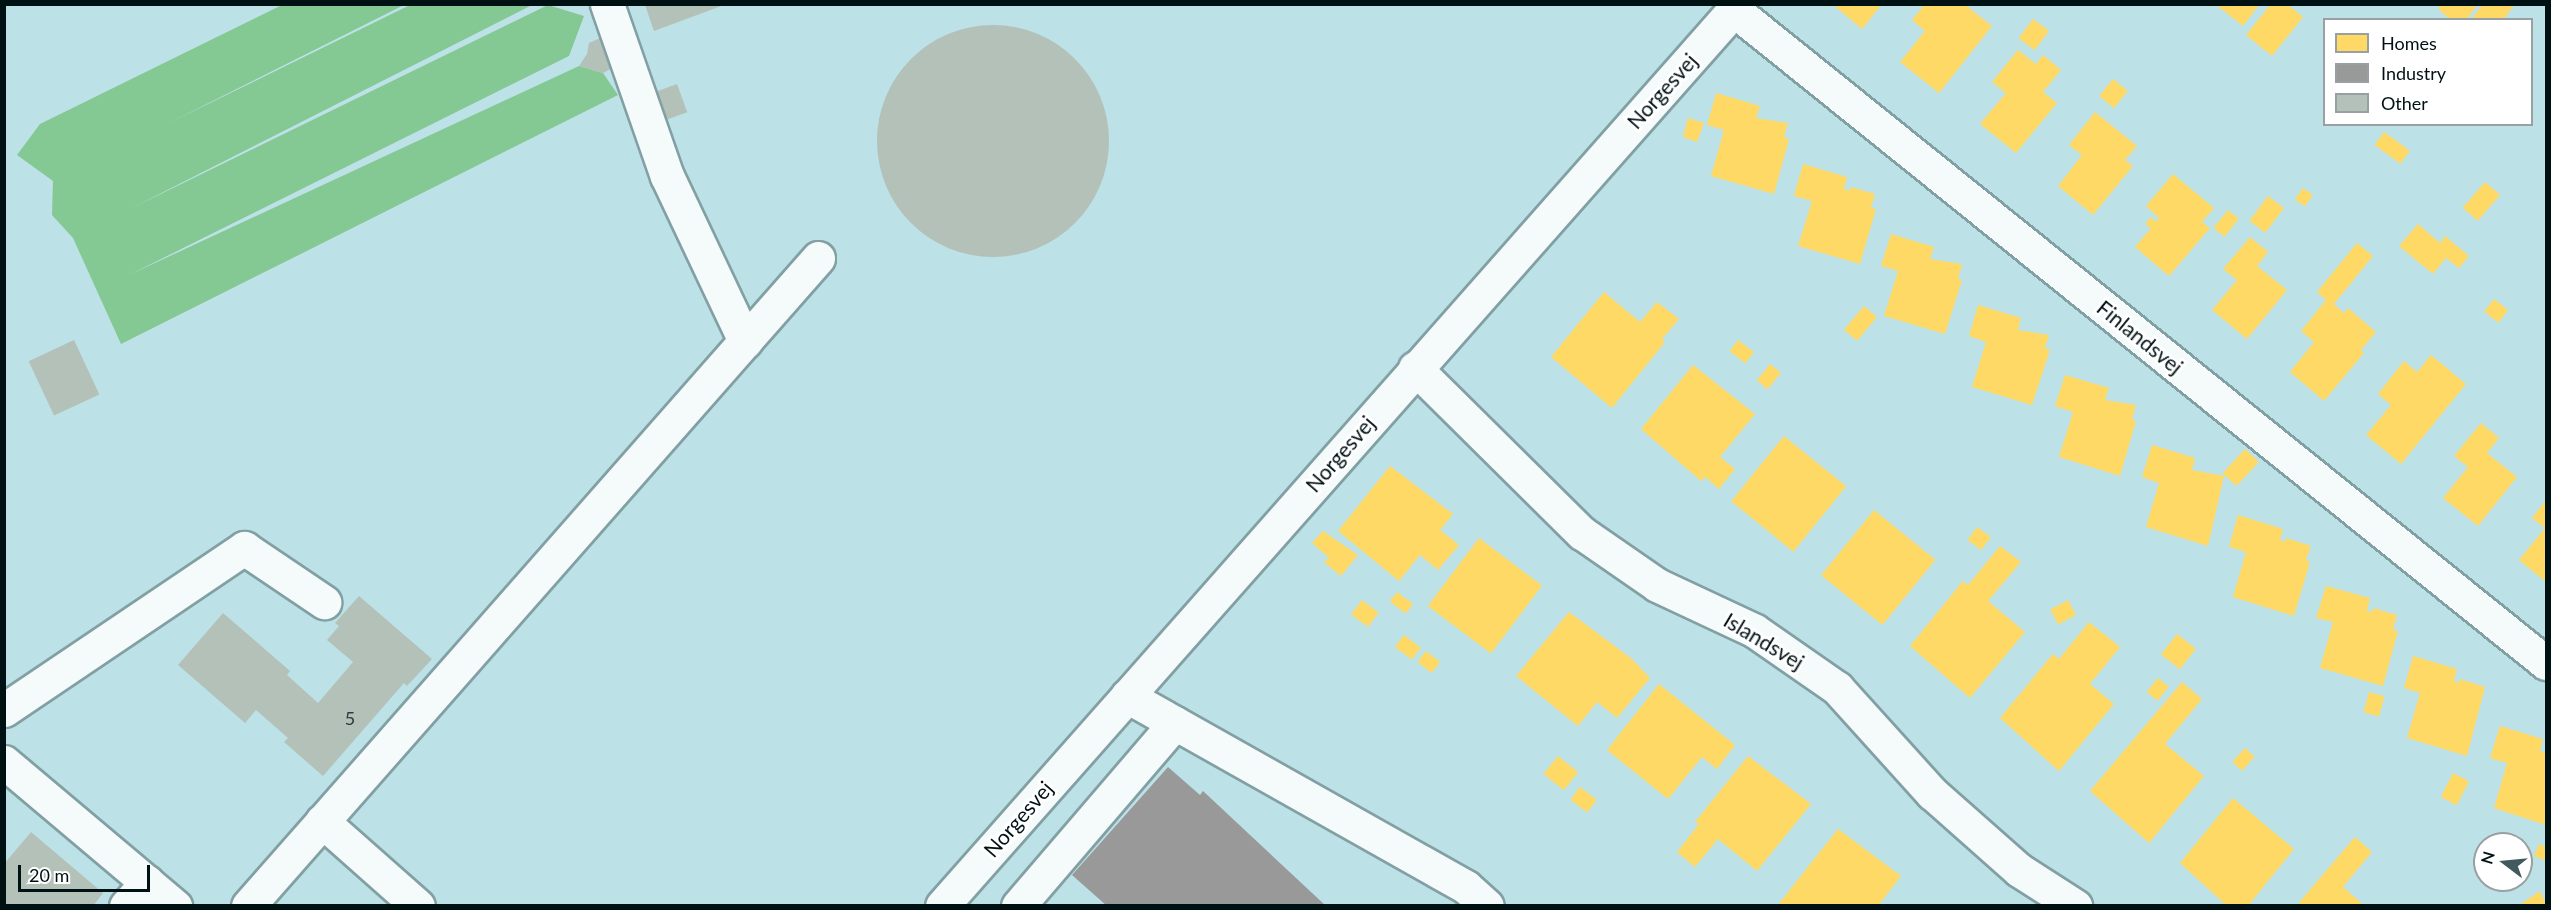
<!DOCTYPE html>
<html>
<head>
<meta charset="utf-8">
<style>
  body { margin:0 }
  #map { position:relative; width:2551px; height:910px; overflow:hidden; background:#bce1e6; font-family:Lato,sans-serif }
  div>[style] { position:absolute }
  .water>* { inset:0; background:#84c894 }
  .homes>* { inset:0; background:#ffd966; transform-origin:0 0 }
  .industry>* { inset:0; background:#999 }
  .building>* { inset:0; background:#b4c1b9; transform-origin:0 0 }
  .round { border-radius:50% }
  .roads { filter:drop-shadow(2px 0 #82a0a4) drop-shadow(-2px 0 #82a0a4) drop-shadow(0 2px #82a0a4) drop-shadow(0 -2px #82a0a4) }
  .minor>* { height:33px; margin:-16.5px; padding:0 16.5px; transform-origin:16.5px; border-radius:16.5px; background:#f5fafb }
  span { translate:-50% -50%; white-space:nowrap; text-align:center; line-height:1.15; -webkit-text-stroke:6px #fff; paint-order:stroke }
  .number-label { font-size:18px; color:#2d3d3d }
  .number-label span { -webkit-text-stroke-width:0 }
  .street-label { font-size:21px; color:#001114 }
  .frame { position:absolute; inset:0; border:6px solid #001114; pointer-events:none }
  .legend { position:absolute; left:2323px; top:18px; width:210px; height:108px; box-sizing:border-box; background:#fff; border:2px solid #99a0a1; margin:0; padding:8px 10px; list-style:none; font-size:18px; color:#001114 }
  .legend li { display:flex; align-items:center; gap:12px; height:30px }
  .legend b { width:30px; border:2px solid #99a0a1 }
  .north { position:absolute; left:2473px; top:832px; width:60px; height:60px; box-sizing:border-box; background:#fff; border:2px solid #99a0a1; border-radius:50%; rotate:286deg; font-size:16px; font-weight:700; line-height:24px; text-align:center; color:#001114 }
  .north::after { content:''; display:block; margin:auto; width:21px; height:27px; background:#425a5e; clip-path:polygon(50% 0,100% 100%,50% 72%,0 100%) }
  .scale { position:absolute; left:18px; top:865px; width:132px; height:27px; box-sizing:border-box; border:3px solid #001114; border-top:0; padding-left:8px; font-size:18px; line-height:21px; white-space:nowrap; color:#001114; -webkit-text-stroke:4px #fff; paint-order:stroke }
</style>
</head>
<body>
<div id="map">
  <div class="water">
    <i style="clip-path:polygon(282px 5px,404px 5px,167px 124px,410px 5px,532px 5px,130px 209px,548px 5px,584px 16px,569px 56px,129px 275px,579px 66px,603px 73px,618px 95px,121px 344px,73px 238px,52px 215px,53px 181px,17px 155px,40px 124px)"></i>
  </div>
  <div class="homes">
    <i style="clip-path:polygon(1832px 4px,1882px 4px,1862px 29px)"></i>
    <i style="clip-path:polygon(1925px 4px,1964px 4px,1992px 26px,1939px 93px,1900px 62px,1925px 31px,1912px 20px)"></i>
    <i style="clip-path:polygon(2215px 4px,2260px 4px,2243px 26px)"></i>
    <i style="clip-path:polygon(2271px 4px,2287px 4px,2303px 17px,2272px 56px,2246px 35px)"></i>
    <i style="clip-path:polygon(2442px 4px,2478px 4px,2466px 20px,2451px 20px,2438px 9px)"></i>
    <i style="clip-path:polygon(2483px 4px,2515px 4px,2503px 20px,2471px 20px)"></i>
    <i style="left:2033px;top:19px;width:20px;height:24px;rotate:37deg"></i>
    <i style="clip-path:polygon(2018px 50px,2036px 64px,2043px 55px,2061px 70px,2043px 92px,2057px 103px,2016px 153px,1980px 124px,2006px 93px,1992px 82px)"></i>
    <i style="left:2113px;top:79px;width:19px;height:22px;rotate:39deg"></i>
    <i style="clip-path:polygon(1716px 93px,1760px 106px,1756px 118px,1788px 123px,1784px 137px,1789px 139px,1774px 194px,1711px 176px,1724px 130px,1707px 125px)"></i>
    <i style="clip-path:polygon(2095px 112px,2137px 146px,2125px 160px,2133px 166px,2093px 215px,2058px 186px,2082px 155px,2069px 145px)"></i>
    <i style="clip-path:polygon(1688px 118px,1704px 123px,1697px 142px,1683px 137px)"></i>
    <i style="left:2384px;top:132px;width:32px;height:16px;rotate:36deg"></i>
    <i style="clip-path:polygon(1803px 164px,1847px 177px,1844px 189px,1849px 191px,1851px 187px,1875px 194px,1871px 208px,1876px 209px,1860px 264px,1798px 246px,1812px 201px,1794px 196px)"></i>
    <i style="clip-path:polygon(2173px 174px,2214px 208px,2202px 222px,2210px 228px,2169px 276px,2135px 247px,2151px 228px,2145px 224px,2151px 217px,2156px 222px,2159px 218px,2146px 206px)"></i>
    <i style="left:2485px;top:182px;width:20px;height:34px;rotate:41deg"></i>
    <i style="left:2303px;top:188px;width:12px;height:14px;rotate:35deg"></i>
    <i style="left:2268px;top:196px;width:20px;height:31px;rotate:37deg"></i>
    <i style="left:2228px;top:210px;width:14px;height:23px;rotate:39deg"></i>
    <i style="clip-path:polygon(2418px 224px,2440px 243px,2445px 236px,2469px 256px,2459px 268px,2446px 258px,2433px 274px,2399px 246px)"></i>
    <i style="clip-path:polygon(1891px 234px,1934px 247px,1930px 259px,1962px 264px,1958px 279px,1962px 280px,1945px 334px,1884px 316px,1898px 271px,1881px 266px)"></i>
    <i style="clip-path:polygon(2250px 237px,2268px 252px,2257px 266px,2287px 290px,2247px 339px,2212px 310px,2237px 280px,2223px 269px)"></i>
    <i style="clip-path:polygon(2357px 243px,2373px 256px,2334px 304px,2344px 313px,2348px 308px,2376px 332px,2361px 350px,2364px 353px,2324px 401px,2290px 372px,2314px 342px,2301px 331px,2326px 300px,2317px 292px)"></i>
    <i style="clip-path:polygon(1604px 292px,1640px 322px,1657px 302px,1679px 319px,1662px 339px,1665px 342px,1612px 408px,1551px 357px)"></i>
    <i style="left:2494px;top:299px;width:18px;height:16px;rotate:38deg"></i>
    <i style="clip-path:polygon(1978px 305px,2021px 318px,2018px 330px,2049px 335px,2045px 348px,2050px 350px,2032px 405px,1972px 387px,1986px 342px,1969px 336px)"></i>
    <i style="left:1864px;top:306px;width:17px;height:31px;rotate:40deg"></i>
    <i style="left:1738px;top:340px;width:20px;height:14px;rotate:37deg"></i>
    <i style="clip-path:polygon(2431px 355px,2466px 384px,2401px 464px,2366px 435px,2391px 405px,2378px 394px,2404px 361px,2417px 372px)"></i>
    <i style="left:1770px;top:364px;width:14px;height:21px;rotate:39deg"></i>
    <i style="clip-path:polygon(1693px 365px,1755px 414px,1720px 457px,1735px 469px,1719px 489px,1705px 477px,1701px 481px,1641px 429px)"></i>
    <i style="clip-path:polygon(2065px 375px,2109px 388px,2105px 400px,2136px 405px,2132px 419px,2136px 421px,2120px 476px,2059px 457px,2073px 412px,2055px 406px)"></i>
    <i style="clip-path:polygon(2481px 423px,2499px 438px,2487px 453px,2517px 477px,2478px 526px,2443px 498px,2468px 467px,2454px 456px)"></i>
    <i style="left:1784px;top:436px;width:80px;height:84px;rotate:39deg"></i>
    <i style="clip-path:polygon(2152px 445px,2195px 458px,2192px 470px,2224px 476px,2208px 546px,2146px 527px,2159px 483px,2142px 477px)"></i>
    <i style="left:2245px;top:449px;width:19px;height:33px;rotate:43deg"></i>
    <i style="clip-path:polygon(1390px 466px,1453px 514px,1440px 530px,1459px 545px,1438px 570px,1420px 555px,1399px 581px,1338px 531px)"></i>
    <i style="clip-path:polygon(2546px 500px,2546px 582px,2519px 560px,2545px 528px,2532px 518px)"></i>
    <i style="left:1874px;top:510px;width:79px;height:84px;rotate:39deg"></i>
    <i style="clip-path:polygon(2238px 515px,2283px 529px,2280px 540px,2285px 542px,2286px 538px,2311px 546px,2306px 560px,2310px 562px,2294px 616px,2233px 597px,2246px 552px,2229px 547px)"></i>
    <i style="left:1977px;top:527px;width:17px;height:16px;rotate:36deg"></i>
    <i style="clip-path:polygon(1323px 531px,1358px 555px,1341px 576px,1324px 562px,1329px 558px,1312px 543px)"></i>
    <i style="left:1479px;top:538px;width:79px;height:85px;rotate:37deg"></i>
    <i style="clip-path:polygon(2000px 546px,2021px 562px,1988px 601px,2025px 632px,1970px 698px,1910px 646px,1963px 581px,1968px 585px)"></i>
    <i style="clip-path:polygon(2326px 586px,2370px 598px,2367px 611px,2372px 612px,2373px 608px,2397px 615px,2393px 630px,2398px 631px,2383px 686px,2320px 668px,2333px 622px,2316px 618px)"></i>
    <i style="left:1397px;top:592px;width:20px;height:12px;rotate:37deg"></i>
    <i style="left:1362px;top:600px;width:21px;height:18px;rotate:37deg"></i>
    <i style="left:2068px;top:600px;width:17px;height:20px;rotate:62deg"></i>
    <i style="clip-path:polygon(1569px 612px,1632px 659px,1650px 678px,1617px 718px,1597px 702px,1578px 726px,1516px 676px)"></i>
    <i style="clip-path:polygon(2089px 622px,2120px 647px,2090px 684px,2114px 704px,2059px 771px,2000px 718px,2053px 654px,2059px 659px)"></i>
    <i style="left:2177px;top:634px;width:24px;height:26px;rotate:38deg"></i>
    <i style="left:1404px;top:635px;width:21px;height:15px;rotate:37deg"></i>
    <i style="left:1426px;top:651px;width:18px;height:14px;rotate:38deg"></i>
    <i style="clip-path:polygon(2413px 656px,2457px 669px,2454px 681px,2459px 683px,2460px 679px,2485px 687px,2467px 756px,2407px 738px,2420px 693px,2404px 688px)"></i>
    <i style="left:2158px;top:678px;width:14px;height:18px;rotate:39deg"></i>
    <i style="clip-path:polygon(2182px 682px,2202px 699px,2165px 744px,2204px 776px,2149px 843px,2090px 791px)"></i>
    <i style="clip-path:polygon(1659px 684px,1735px 745px,1717px 769px,1702px 757px,1668px 799px,1607px 750px)"></i>
    <i style="left:2369px;top:692px;width:16px;height:21px;rotate:15deg"></i>
    <i style="clip-path:polygon(2500px 726px,2543px 739px,2540px 751px,2546px 753px,2546px 825px,2494px 808px,2507px 763px,2490px 758px)"></i>
    <i style="left:2245px;top:748px;width:13px;height:19px;rotate:42deg"></i>
    <i style="left:1558px;top:756px;width:26px;height:23px;rotate:39deg"></i>
    <i style="clip-path:polygon(1748px 756px,1811px 804px,1757px 871px,1718px 839px,1695px 867px,1677px 852px,1699px 824px,1695px 822px)"></i>
    <i style="left:2453px;top:773px;width:18px;height:27px;rotate:27deg"></i>
    <i style="left:1580px;top:787px;width:21px;height:16px;rotate:37deg"></i>
    <i style="clip-path:polygon(2233px 798px,2294px 849px,2248px 906px,2227px 906px,2180px 863px)"></i>
    <i style="clip-path:polygon(1838px 829px,1901px 876px,1878px 906px,1777px 906px)"></i>
    <i style="clip-path:polygon(2355px 837px,2372px 852px,2343px 887px,2365px 906px,2296px 906px)"></i>
    <i style="clip-path:polygon(2539px 844px,2546px 847px,2546px 861px,2534px 856px)"></i>
    <i style="clip-path:polygon(2540px 891px,2546px 904px,2518px 906px)"></i>
  </div>
  <div class="industry">
    <i style="clip-path:polygon(1168px 767px,1200px 795px,1203px 791px,1326px 906px,1107px 906px,1072px 875px)"></i>
  </div>
  <div class="building">
    <i style="clip-path:polygon(645px 5px,724px 5px,654px 31px)"></i>
    <i class="round" style="left:877px;top:25px;width:232px;height:232px"></i>
    <i style="clip-path:polygon(607px 35px,620px 64px,603px 73px,579px 66px,587px 54px,589px 43px)"></i>
    <i style="left:677px;top:84px;width:30px;height:26px;rotate:70deg"></i>
    <i style="left:74px;top:340px;width:60px;height:50px;rotate:65deg"></i>
    <i style="clip-path:polygon(359px 596px,432px 659px,407px 686px,404px 683px,323px 776px,284px 742px,288px 738px,256px 710px,245px 723px,178px 665px,223px 613px,290px 671px,287px 675px,318px 703px,353px 662px,327px 640px,339px 626px,335px 623px)"></i>
    <i style="clip-path:polygon(31px 832px,103px 893px,93px 906px,4px 906px,4px 864px)"></i>
  </div>
  <div class="roads">
    <div class="minor">
      <i style="left:607px;top:4px;width:182px;rotate:70.8deg"></i>
      <i style="left:667px;top:176px;width:183px;rotate:64.7deg"></i>
      <i style="left:1734px;top:10px;width:1042px;rotate:38.81deg"></i>
      <i style="left:1415px;top:368px;width:235px;rotate:44.7deg"></i>
      <i style="left:1582px;top:533px;width:91px;rotate:34.7deg"></i>
      <i style="left:1657px;top:585px;width:108px;rotate:25.1deg"></i>
      <i style="left:1755px;top:631px;width:100px;rotate:34.8deg"></i>
      <i style="left:1837px;top:688px;width:142px;rotate:47.9deg"></i>
      <i style="left:1932px;top:793px;width:116px;rotate:41.5deg"></i>
      <i style="left:2019px;top:870px;width:67px;rotate:32.7deg"></i>
      <i style="left:1127px;top:696px;width:389px;rotate:29.4deg"></i>
      <i style="left:1466px;top:887px;width:28px;rotate:42deg"></i>
      <i style="left:4px;top:710px;width:290px;rotate:-34deg"></i>
      <i style="left:244px;top:548px;width:97px;rotate:34deg"></i>
      <i style="left:4px;top:762px;width:224px;rotate:40.1deg"></i>
      <i style="left:322px;top:821px;width:128px;rotate:41.5deg"></i>
      <i style="left:126px;top:906px;width:32px;rotate:-49deg"></i>
      <i style="left:248px;top:906px;width:863px;rotate:-48.66deg"></i>
      <i style="left:942px;top:906px;width:1204px;rotate:-48.54deg"></i>
      <i style="left:1018px;top:906px;width:241px;rotate:-49.4deg"></i>
    </div>
  </div>
  <div class="number-label">
    <span style="left:350px;top:718px">5</span>
  </div>
  <div class="street-label">
    <span style="left:1662px;top:91px;rotate:-48deg">Norgesvej</span>
    <span style="left:2140px;top:337px;rotate:39deg">Finlandsvej</span>
    <span style="left:1340px;top:454px;rotate:-49deg">Norgesvej</span>
    <span style="left:1764px;top:641px;rotate:31deg">Islandsvej</span>
    <span style="left:1018px;top:819px;rotate:-49deg">Norgesvej</span>
  </div>
  <div class="frame"></div>
  <ul class="legend">
  <li><b style="height:16px;background:#ffd966"></b>Homes</li>
  <li><b style="height:16px;background:#999"></b>Industry</li>
  <li><b style="height:16px;background:#b4c1b9"></b>Other</li>
  </ul>
  <div class="north">N</div>
  <div class="scale">20 m</div>
</div>
</body>
</html>
